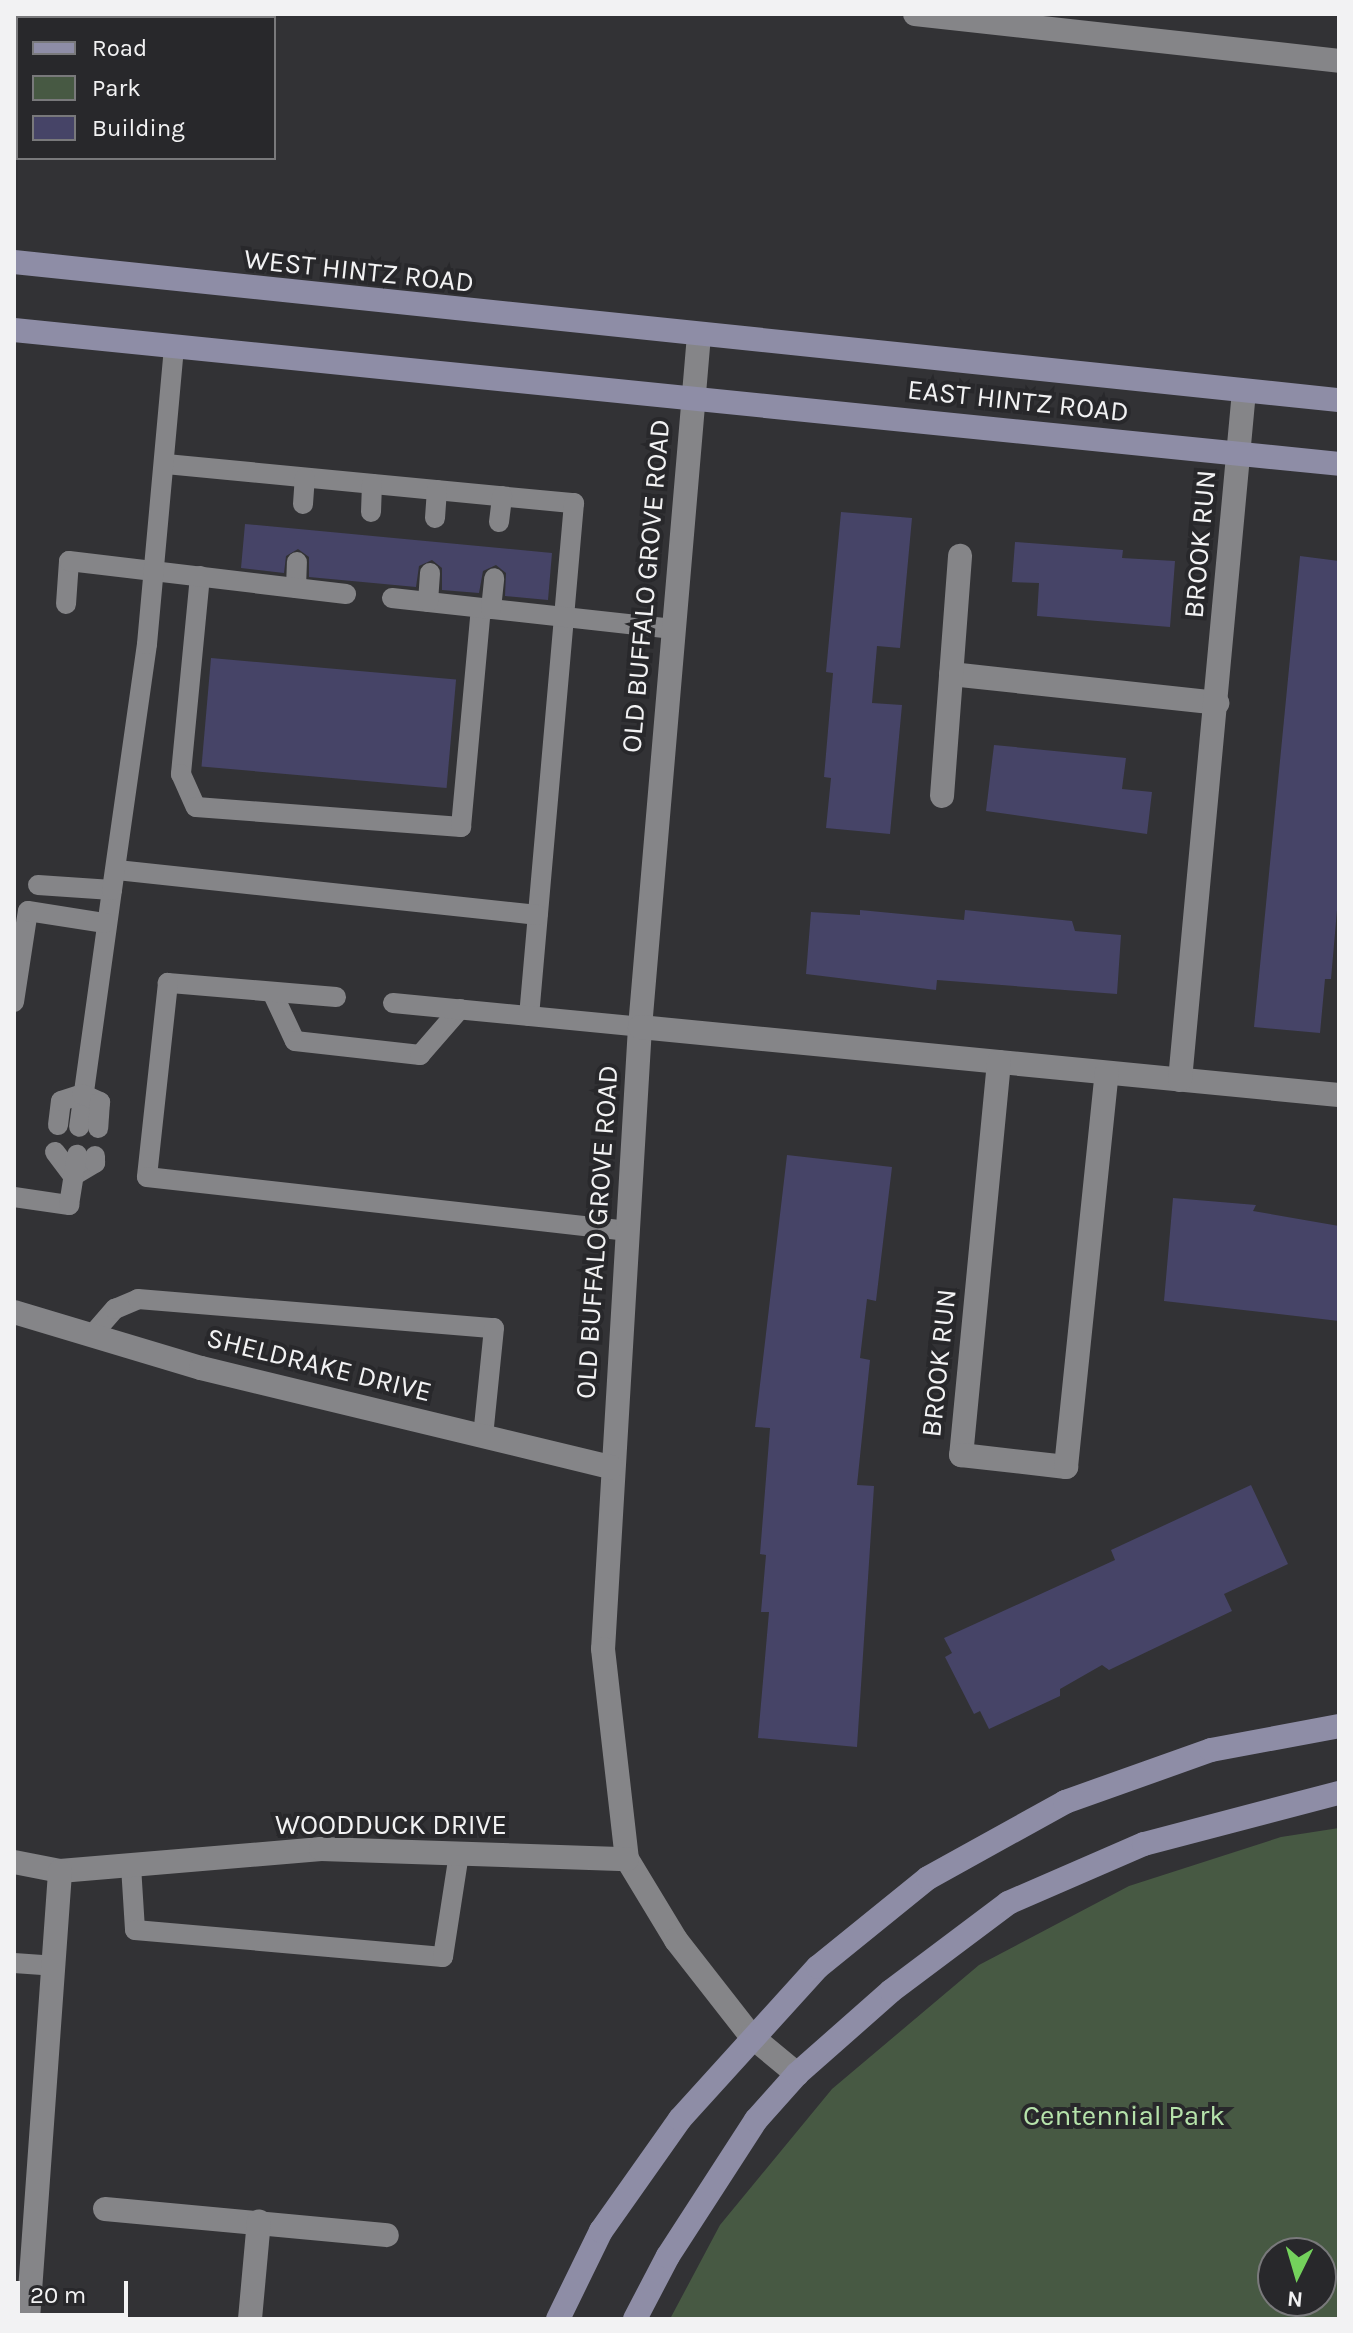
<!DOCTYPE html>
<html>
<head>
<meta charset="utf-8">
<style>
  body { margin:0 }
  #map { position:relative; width:1353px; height:2333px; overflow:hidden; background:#323235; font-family:Karla,sans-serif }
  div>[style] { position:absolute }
  .green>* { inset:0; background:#475943 }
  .building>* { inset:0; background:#464467; transform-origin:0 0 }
  .lane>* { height:20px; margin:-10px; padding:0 10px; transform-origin:10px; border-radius:10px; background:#858588 }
  .street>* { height:24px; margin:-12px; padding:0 12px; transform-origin:12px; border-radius:12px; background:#858588 }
  .secondary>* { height:24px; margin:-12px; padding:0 12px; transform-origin:12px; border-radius:12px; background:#8e8da6 }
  span { translate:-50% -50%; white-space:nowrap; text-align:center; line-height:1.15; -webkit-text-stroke:8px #28282b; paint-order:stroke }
  .street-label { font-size:28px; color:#f2f2f3 }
  .park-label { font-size:28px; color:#b6e3ab }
  .frame { position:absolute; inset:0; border:16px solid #f2f2f3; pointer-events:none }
  .legend { position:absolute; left:16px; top:16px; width:260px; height:144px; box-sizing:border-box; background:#28282b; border:2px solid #79797b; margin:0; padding:10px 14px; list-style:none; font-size:24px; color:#f2f2f3 }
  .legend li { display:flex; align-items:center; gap:16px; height:40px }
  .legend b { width:40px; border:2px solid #79797b }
  .north { position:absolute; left:1257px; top:2237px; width:80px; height:80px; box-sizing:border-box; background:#28282b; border:2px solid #79797b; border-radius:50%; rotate:185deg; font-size:22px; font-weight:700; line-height:32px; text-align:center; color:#f2f2f3 }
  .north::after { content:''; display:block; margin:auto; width:28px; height:36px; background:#74d25c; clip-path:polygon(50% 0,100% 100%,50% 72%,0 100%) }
  .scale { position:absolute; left:16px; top:2281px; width:112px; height:36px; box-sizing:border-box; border:4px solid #f2f2f3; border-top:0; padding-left:10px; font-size:24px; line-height:28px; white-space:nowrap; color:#f2f2f3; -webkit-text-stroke:6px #28282b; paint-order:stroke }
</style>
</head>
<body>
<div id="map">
  <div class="green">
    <i style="clip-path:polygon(evenodd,1339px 1828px,1339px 2319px,670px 2319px,720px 2225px,832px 2089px,979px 1965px,1129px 1886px,1281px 1837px,1339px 1828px,1273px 2253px,1321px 2253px,1321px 2301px,1273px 2301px,1273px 2253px)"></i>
  </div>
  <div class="building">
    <i style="clip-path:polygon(841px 512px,912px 518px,900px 648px,877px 646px,872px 703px,902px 705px,890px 834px,826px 828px,831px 778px,824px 777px,833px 673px,826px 672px)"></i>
    <i style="clip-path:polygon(245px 524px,552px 553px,548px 600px,505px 596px,506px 573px,496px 565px,483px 571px,479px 593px,442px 590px,442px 568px,432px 560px,419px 566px,416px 587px,309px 577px,309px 557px,298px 549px,286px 556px,284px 573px,241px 568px)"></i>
    <i style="clip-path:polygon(1015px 542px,1123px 550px,1122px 558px,1175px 561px,1170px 627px,1037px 616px,1039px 583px,1012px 582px)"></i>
    <i style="clip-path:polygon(1300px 556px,1339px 561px,1339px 887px,1331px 979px,1325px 979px,1320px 1033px,1254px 1027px)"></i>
    <i style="left:211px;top:658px;width:246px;height:109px;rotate:5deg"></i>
    <i style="clip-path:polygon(994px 745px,1126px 758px,1122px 789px,1152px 792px,1147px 834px,986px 811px)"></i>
    <i style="clip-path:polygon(860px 910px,964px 920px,965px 910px,1072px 921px,1075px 931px,1121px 935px,1117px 994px,937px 980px,936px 990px,806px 974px,811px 912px,860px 915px)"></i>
    <i style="clip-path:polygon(787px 1155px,892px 1167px,876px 1301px,867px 1299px,860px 1358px,870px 1360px,857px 1485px,874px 1486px,857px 1747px,758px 1738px,769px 1612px,761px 1612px,766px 1555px,760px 1554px,770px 1428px,755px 1427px)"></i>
    <i style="clip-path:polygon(1173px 1198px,1256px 1205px,1253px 1211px,1339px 1226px,1339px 1321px,1164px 1301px)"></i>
    <i style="clip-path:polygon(1251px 1485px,1288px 1564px,1224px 1594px,1232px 1611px,1109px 1670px,1102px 1665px,1060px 1689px,1060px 1696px,989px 1729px,980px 1711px,974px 1714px,945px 1657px,952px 1653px,944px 1638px,1115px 1560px,1111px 1550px)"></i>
  </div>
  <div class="lane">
    <i style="left:166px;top:464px;width:410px;rotate:5.5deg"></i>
    <i style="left:574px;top:503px;width:515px;rotate:95.01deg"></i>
    <i style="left:303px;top:504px;width:26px;rotate:-86deg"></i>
    <i style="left:371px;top:512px;width:28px;rotate:-88deg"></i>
    <i style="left:435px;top:518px;width:28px;rotate:-86deg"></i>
    <i style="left:499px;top:522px;width:26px;rotate:-83deg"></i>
    <i style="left:200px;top:576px;width:199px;rotate:95.5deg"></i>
    <i style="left:181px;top:774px;width:36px;rotate:66deg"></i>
    <i style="left:196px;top:807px;width:266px;rotate:4.3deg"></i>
    <i style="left:461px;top:827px;width:220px;rotate:-84.8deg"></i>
    <i style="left:296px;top:588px;width:26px;rotate:-88deg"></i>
    <i style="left:392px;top:598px;width:283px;rotate:6.3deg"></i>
    <i style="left:428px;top:602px;width:29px;rotate:-86deg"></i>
    <i style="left:66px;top:604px;width:43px;rotate:-86deg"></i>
    <i style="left:69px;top:561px;width:279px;rotate:6.8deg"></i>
    <i style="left:491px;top:609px;width:31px;rotate:-84deg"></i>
    <i style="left:117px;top:870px;width:423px;rotate:6.1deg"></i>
    <i style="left:38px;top:885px;width:74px;rotate:3.9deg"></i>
    <i style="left:112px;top:890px;width:239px;rotate:97.9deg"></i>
    <i style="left:112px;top:890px;width:248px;rotate:-81.9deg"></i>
    <i style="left:147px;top:644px;width:298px;rotate:-84.8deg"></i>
    <i style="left:272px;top:992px;width:54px;rotate:64.9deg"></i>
    <i style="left:295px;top:1041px;width:126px;rotate:6.4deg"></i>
    <i style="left:420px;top:1055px;width:61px;rotate:-49deg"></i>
    <i style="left:336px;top:997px;width:169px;rotate:-175.2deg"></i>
    <i style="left:168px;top:983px;width:195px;rotate:96.2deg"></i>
    <i style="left:147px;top:1177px;width:482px;rotate:6.4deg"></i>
    <i style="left:14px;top:1002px;width:92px;rotate:-81.3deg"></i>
    <i style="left:28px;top:911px;width:78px;rotate:8.9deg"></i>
    <i style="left:393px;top:1003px;width:248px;rotate:5.5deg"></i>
    <i style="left:58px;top:1125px;width:24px;rotate:-83deg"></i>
    <i style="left:61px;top:1101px;width:22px;rotate:-18deg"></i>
    <i style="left:82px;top:1094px;width:20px;rotate:24deg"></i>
    <i style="left:100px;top:1102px;width:26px;rotate:94deg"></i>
    <i style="left:55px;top:1152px;width:30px;rotate:53deg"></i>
    <i style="left:73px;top:1176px;width:26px;rotate:-31deg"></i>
    <i style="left:95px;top:1163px;width:7px;rotate:-90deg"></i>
    <i style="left:14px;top:1197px;width:56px;rotate:8.3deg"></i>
    <i style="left:69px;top:1205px;width:51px;rotate:-80.9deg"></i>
    <i style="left:92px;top:1335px;width:35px;rotate:-49deg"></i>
    <i style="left:115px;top:1309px;width:25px;rotate:-23deg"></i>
    <i style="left:138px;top:1299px;width:357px;rotate:4.7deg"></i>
    <i style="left:494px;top:1328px;width:109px;rotate:95.8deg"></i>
    <i style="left:131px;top:1866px;width:64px;rotate:86.4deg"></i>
    <i style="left:135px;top:1930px;width:309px;rotate:5deg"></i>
    <i style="left:443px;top:1957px;width:104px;rotate:-81.2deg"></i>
    <i style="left:14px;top:1963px;width:39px;rotate:4deg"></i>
  </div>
  <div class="street">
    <i style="left:915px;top:14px;width:427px;rotate:6.3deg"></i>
    <i style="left:699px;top:335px;width:695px;rotate:94.87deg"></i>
    <i style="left:640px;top:1027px;width:623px;rotate:93.4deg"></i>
    <i style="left:603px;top:1649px;width:211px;rotate:83.5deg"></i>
    <i style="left:627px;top:1859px;width:95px;rotate:58.8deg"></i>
    <i style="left:676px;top:1940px;width:122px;rotate:52deg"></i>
    <i style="left:751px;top:2036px;width:60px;rotate:39.6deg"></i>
    <i style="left:951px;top:674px;width:268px;rotate:6.2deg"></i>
    <i style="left:942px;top:796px;width:241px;rotate:-85.7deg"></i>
    <i style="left:640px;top:1027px;width:702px;rotate:5.56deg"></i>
    <i style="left:999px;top:1062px;width:395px;rotate:95.5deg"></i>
    <i style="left:961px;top:1455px;width:106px;rotate:6.5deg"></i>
    <i style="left:1066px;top:1467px;width:396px;rotate:-84.1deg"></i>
    <i style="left:1180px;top:1080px;width:692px;rotate:-84.69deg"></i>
    <i style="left:14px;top:1312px;width:195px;rotate:16.7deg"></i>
    <i style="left:201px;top:1368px;width:422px;rotate:13.6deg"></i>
    <i style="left:14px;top:1862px;width:47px;rotate:11.1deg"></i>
    <i style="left:60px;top:1871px;width:262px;rotate:-4.8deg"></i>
    <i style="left:321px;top:1849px;width:306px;rotate:1.9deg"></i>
    <i style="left:105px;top:2209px;width:283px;rotate:5.3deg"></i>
    <i style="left:28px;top:2319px;width:449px;rotate:-85.9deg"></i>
    <i style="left:250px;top:2319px;width:98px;rotate:-84.8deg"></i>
  </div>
  <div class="secondary">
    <i style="left:14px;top:262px;width:1332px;rotate:5.95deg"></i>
    <i style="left:14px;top:330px;width:1332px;rotate:5.77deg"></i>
    <i style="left:558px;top:2319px;width:98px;rotate:-64deg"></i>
    <i style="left:601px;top:2231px;width:137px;rotate:-54.8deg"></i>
    <i style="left:680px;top:2119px;width:205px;rotate:-47.8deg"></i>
    <i style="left:818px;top:1967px;width:141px;rotate:-39deg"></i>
    <i style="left:928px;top:1878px;width:157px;rotate:-29deg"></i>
    <i style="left:1065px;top:1802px;width:155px;rotate:-19.6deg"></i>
    <i style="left:1211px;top:1750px;width:130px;rotate:-10.6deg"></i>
    <i style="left:635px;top:2319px;width:71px;rotate:-62.4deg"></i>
    <i style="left:668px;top:2256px;width:162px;rotate:-57.1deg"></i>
    <i style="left:756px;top:2120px;width:62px;rotate:-48.3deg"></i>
    <i style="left:797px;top:2074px;width:125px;rotate:-41.4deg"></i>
    <i style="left:891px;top:1991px;width:146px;rotate:-36.9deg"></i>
    <i style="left:1008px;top:1903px;width:148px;rotate:-23.5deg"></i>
    <i style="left:1144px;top:1844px;width:202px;rotate:-14.7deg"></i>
  </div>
  <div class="street-label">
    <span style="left:359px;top:271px;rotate:6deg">WEST HINTZ ROAD</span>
    <span style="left:1018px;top:401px;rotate:6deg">EAST HINTZ ROAD</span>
    <span style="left:1200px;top:544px;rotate:-85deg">BROOK RUN</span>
    <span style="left:646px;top:586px;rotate:-85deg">OLD BUFFALO GROVE ROAD</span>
    <span style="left:597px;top:1232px;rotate:-86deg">OLD BUFFALO GROVE ROAD</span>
    <span style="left:939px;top:1363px;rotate:-84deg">BROOK RUN</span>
    <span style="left:319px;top:1365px;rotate:14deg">SHELDRAKE DRIVE</span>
    <span style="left:391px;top:1825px">WOODDUCK DRIVE</span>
  </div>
  <div class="park-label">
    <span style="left:1124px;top:2116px">Centennial Park</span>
  </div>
  <div class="frame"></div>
  <ul class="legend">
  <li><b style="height:10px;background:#8e8da6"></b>Road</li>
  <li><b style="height:22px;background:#475943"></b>Park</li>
  <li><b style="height:22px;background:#464467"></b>Building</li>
  </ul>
  <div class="north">N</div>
  <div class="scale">20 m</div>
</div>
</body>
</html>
